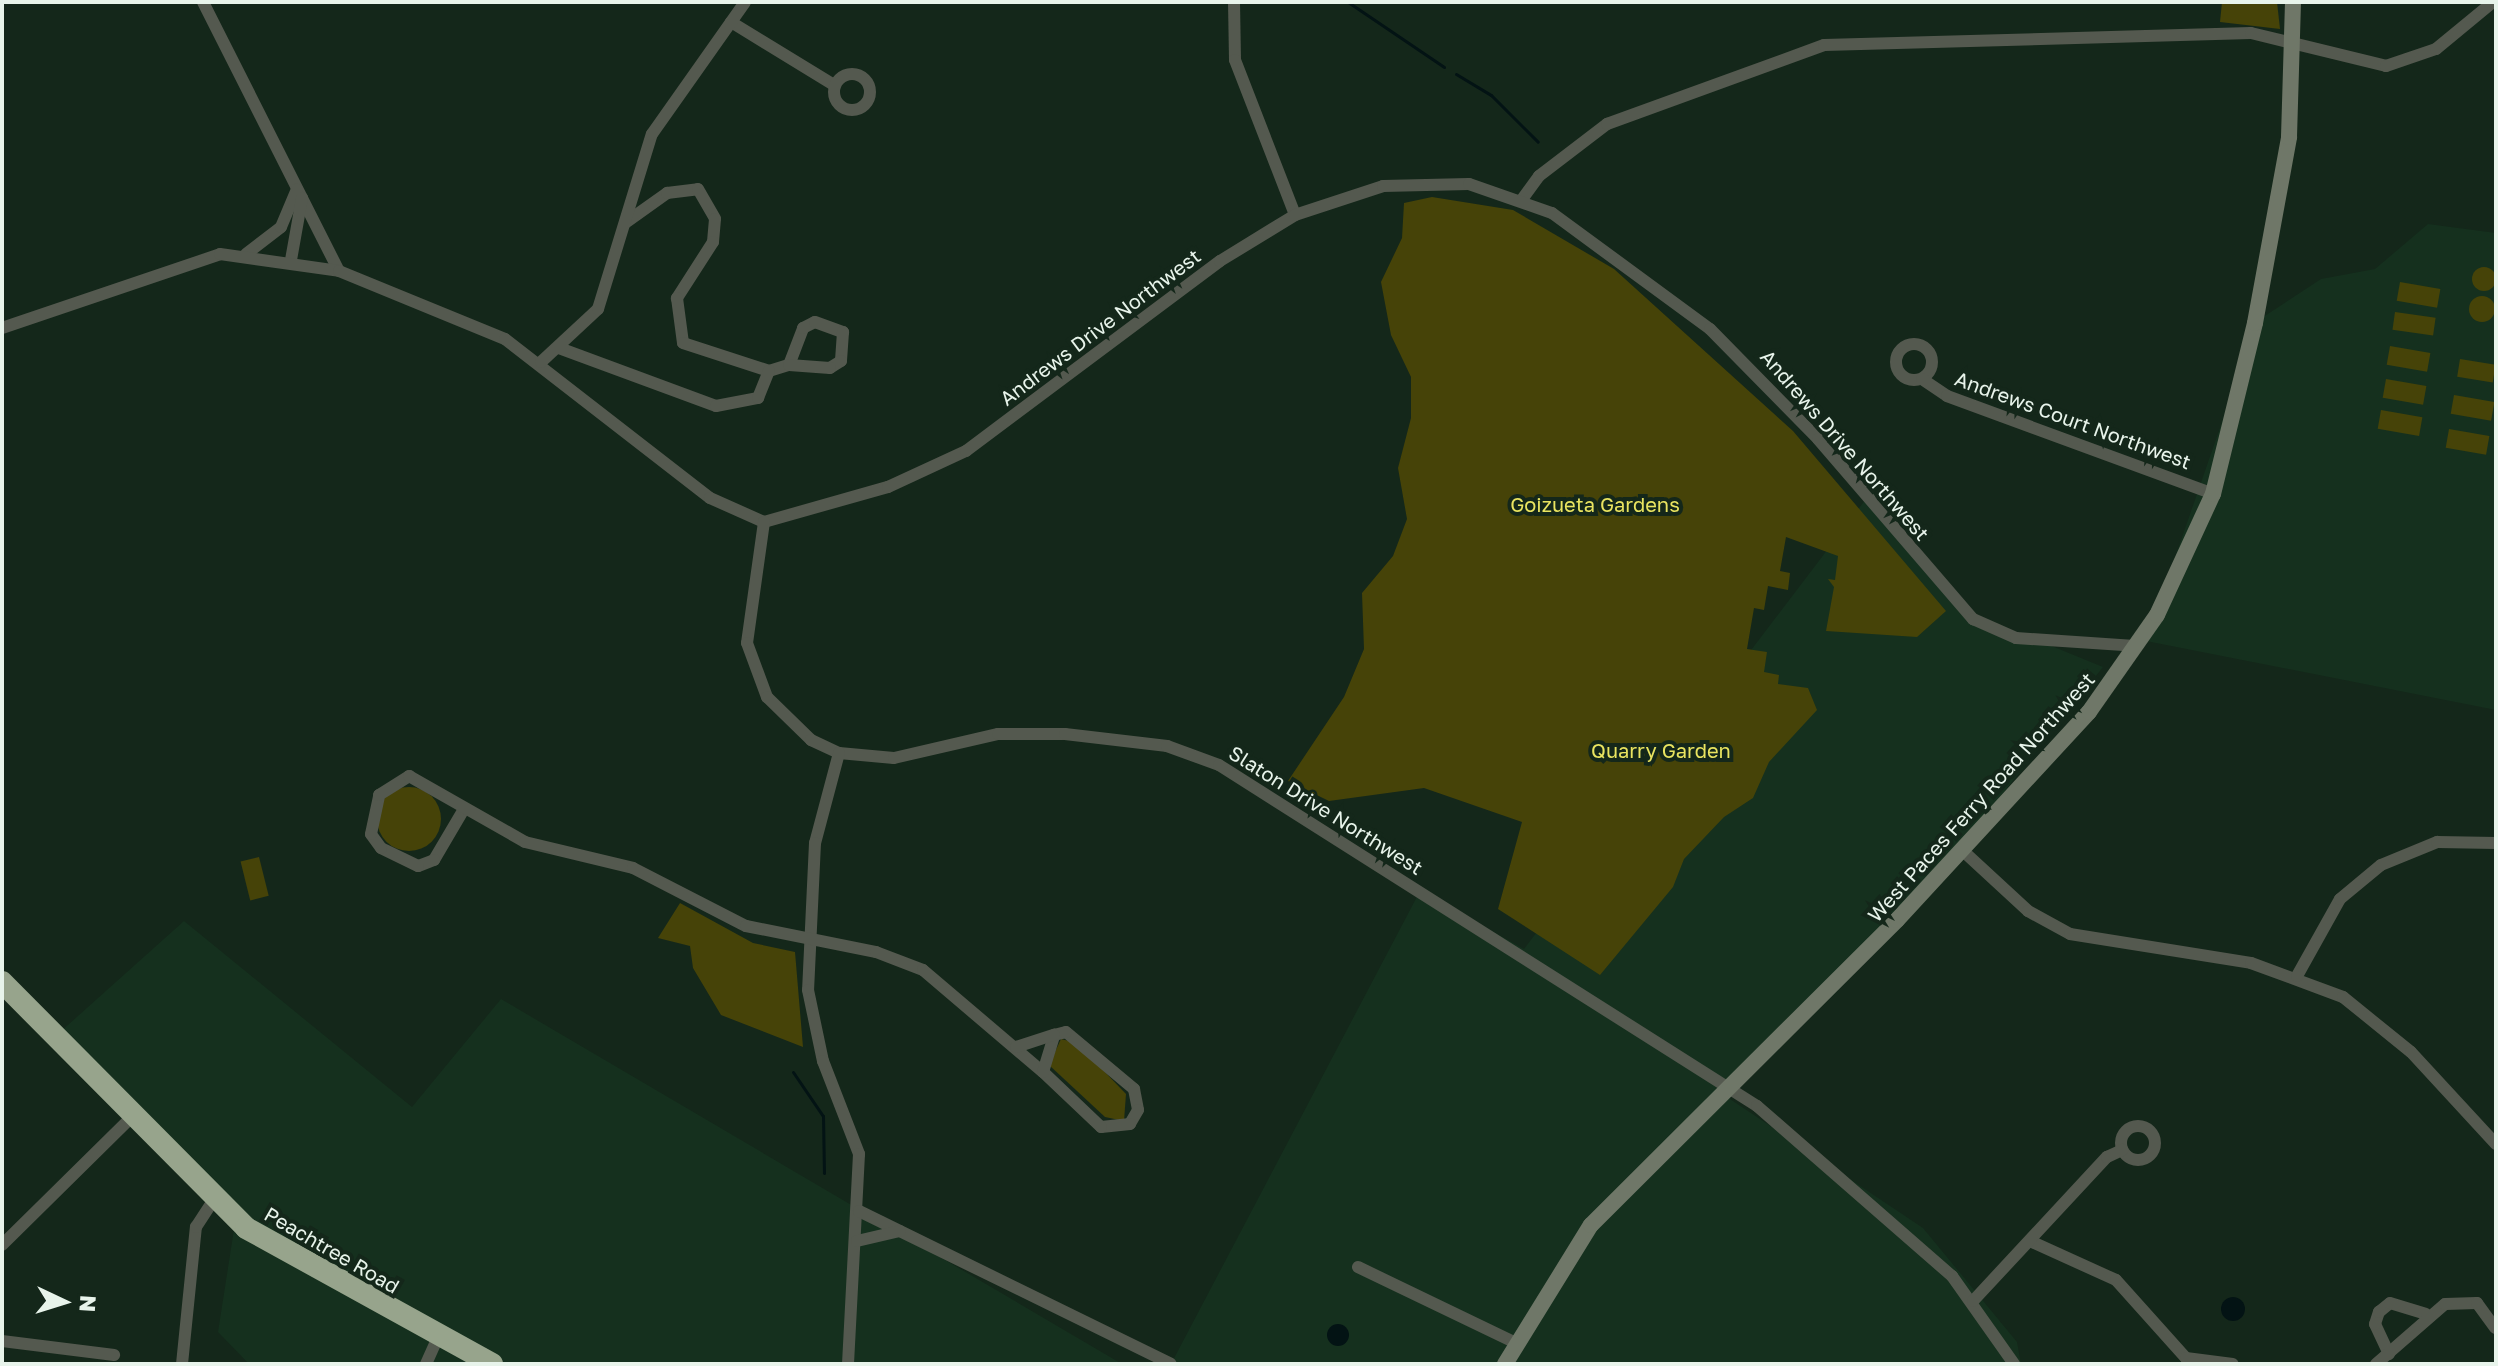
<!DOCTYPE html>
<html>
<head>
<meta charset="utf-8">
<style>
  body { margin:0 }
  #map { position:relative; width:2498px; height:1366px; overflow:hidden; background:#14271a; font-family:"Golos Text",sans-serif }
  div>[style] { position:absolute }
  .built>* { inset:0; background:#15301e }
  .green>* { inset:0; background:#464308; transform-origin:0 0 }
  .round { border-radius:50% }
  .water>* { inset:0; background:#031314 }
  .stream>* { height:3px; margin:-1.5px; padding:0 1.5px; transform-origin:1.5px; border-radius:1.5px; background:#031314 }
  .street>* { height:12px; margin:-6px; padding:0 6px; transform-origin:6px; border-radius:6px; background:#54594f }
  .street>.ring { margin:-6px; padding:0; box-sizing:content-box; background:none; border:12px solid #54594f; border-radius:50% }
  .secondary>* { height:16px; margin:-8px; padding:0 8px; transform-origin:8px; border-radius:8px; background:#6f7768 }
  .highway>* { height:22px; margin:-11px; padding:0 11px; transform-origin:11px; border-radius:11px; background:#97a48c }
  span { translate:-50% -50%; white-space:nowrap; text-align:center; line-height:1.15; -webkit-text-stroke:8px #14271a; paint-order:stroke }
  .street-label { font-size:20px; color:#e8f4eb }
  .park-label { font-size:20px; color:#e9e460 }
  .frame { position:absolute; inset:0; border:4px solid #e8f4eb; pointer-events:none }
  .north { position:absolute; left:24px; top:1262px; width:80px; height:80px; -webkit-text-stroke:6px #14271a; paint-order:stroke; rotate:94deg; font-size:22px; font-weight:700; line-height:32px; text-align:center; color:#e8f4eb }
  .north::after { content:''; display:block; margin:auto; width:28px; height:36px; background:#e8f4eb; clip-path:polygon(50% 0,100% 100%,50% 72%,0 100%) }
</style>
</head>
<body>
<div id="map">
  <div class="built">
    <i style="clip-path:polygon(2428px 224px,2496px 233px,2496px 710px,2146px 641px,2257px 321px,2321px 279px,2375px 269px)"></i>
    <i style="clip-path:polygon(1872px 491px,1953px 603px,2014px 640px,2037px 640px,2103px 667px,1966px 840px,1724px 1095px,1923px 1228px,2017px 1342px,2021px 1364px,1171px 1364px,1420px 891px,1524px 949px)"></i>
    <i style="clip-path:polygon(184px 921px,412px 1107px,501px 999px,1122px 1364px,249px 1364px,218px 1332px,237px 1210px,59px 1033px)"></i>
  </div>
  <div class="green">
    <i style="clip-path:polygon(2222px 2px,2277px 2px,2280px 29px,2220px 22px)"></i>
    <i style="clip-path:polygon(1432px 197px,1513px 210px,1614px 269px,1793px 431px,1946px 611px,1917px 637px,1826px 631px,1834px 587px,1828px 579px,1835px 580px,1838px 556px,1786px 537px,1780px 571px,1790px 573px,1788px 590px,1768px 586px,1764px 610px,1754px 608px,1747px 649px,1767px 652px,1764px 672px,1779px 675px,1778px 684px,1808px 688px,1817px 710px,1769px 762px,1753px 798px,1724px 817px,1684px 859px,1673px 887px,1600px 975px,1498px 909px,1522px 822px,1424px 788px,1329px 801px,1288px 781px,1344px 697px,1364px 649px,1362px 593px,1393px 556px,1407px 519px,1398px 468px,1411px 418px,1411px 377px,1391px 335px,1381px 282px,1402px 238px,1404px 203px)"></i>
    <i class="round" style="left:2472px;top:267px;width:24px;height:24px"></i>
    <i style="left:2400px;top:282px;width:41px;height:19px;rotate:10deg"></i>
    <i class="round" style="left:2469px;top:296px;width:26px;height:26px"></i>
    <i style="left:2395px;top:312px;width:41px;height:18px;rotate:8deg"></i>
    <i style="left:2390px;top:346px;width:41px;height:19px;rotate:10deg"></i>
    <i style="left:2460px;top:359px;width:36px;height:18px;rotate:9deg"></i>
    <i style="left:2386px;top:379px;width:41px;height:19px;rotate:10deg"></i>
    <i style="left:2454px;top:395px;width:41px;height:19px;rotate:10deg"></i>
    <i style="left:2381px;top:410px;width:42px;height:19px;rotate:10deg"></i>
    <i style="left:2449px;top:429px;width:41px;height:19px;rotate:10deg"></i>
    <i class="round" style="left:377px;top:787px;width:64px;height:64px"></i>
    <i style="left:259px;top:857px;width:40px;height:19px;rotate:76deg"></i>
    <i style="clip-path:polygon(680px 903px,753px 943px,795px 952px,803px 1047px,721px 1015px,693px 968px,690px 946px,658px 938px)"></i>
    <i style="clip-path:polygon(1061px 1039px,1077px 1043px,1126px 1094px,1124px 1121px,1105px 1117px,1049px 1065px)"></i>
  </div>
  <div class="water">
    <i class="round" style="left:2221px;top:1297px;width:24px;height:24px"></i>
    <i class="round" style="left:1327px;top:1324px;width:22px;height:22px"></i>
  </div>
  <div class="stream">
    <i style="left:1348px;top:2px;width:116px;rotate:34.1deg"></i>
    <i style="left:1456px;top:74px;width:41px;rotate:31deg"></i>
    <i style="left:1491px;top:95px;width:66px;rotate:45deg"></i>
    <i style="left:793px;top:1072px;width:53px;rotate:55.7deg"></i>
    <i style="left:823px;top:1116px;width:57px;rotate:89deg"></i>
  </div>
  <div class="street">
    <i style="left:203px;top:2px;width:301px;rotate:63.2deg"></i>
    <i style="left:1234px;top:2px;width:58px;rotate:89deg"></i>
    <i style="left:1235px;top:60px;width:166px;rotate:68.8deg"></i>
    <i style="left:731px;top:22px;width:121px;rotate:31.5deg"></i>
    <i class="ring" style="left:834px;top:74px;width:24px;height:24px"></i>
    <i style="left:1523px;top:198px;width:27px;rotate:-54deg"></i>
    <i style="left:1539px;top:176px;width:86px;rotate:-37.4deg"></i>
    <i style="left:1607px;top:124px;width:231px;rotate:-20deg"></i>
    <i style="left:1824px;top:45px;width:427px;rotate:-1.6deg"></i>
    <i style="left:2251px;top:33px;width:139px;rotate:13.7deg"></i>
    <i style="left:2386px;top:66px;width:53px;rotate:-18.8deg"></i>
    <i style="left:2436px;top:49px;width:74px;rotate:-39.5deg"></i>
    <i style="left:625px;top:223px;width:52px;rotate:-35.5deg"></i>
    <i style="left:667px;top:193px;width:31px;rotate:-7deg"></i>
    <i style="left:698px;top:189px;width:34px;rotate:60deg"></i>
    <i style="left:715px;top:219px;width:23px;rotate:95deg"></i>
    <i style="left:713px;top:242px;width:67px;rotate:122.7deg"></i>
    <i style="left:677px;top:298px;width:45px;rotate:82.4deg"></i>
    <i style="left:683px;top:343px;width:90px;rotate:18deg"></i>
    <i style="left:769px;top:371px;width:21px;rotate:-17deg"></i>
    <i style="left:789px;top:365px;width:40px;rotate:-69deg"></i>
    <i style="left:803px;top:328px;width:13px;rotate:-27deg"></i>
    <i style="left:815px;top:322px;width:30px;rotate:20deg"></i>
    <i style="left:843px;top:332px;width:29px;rotate:94deg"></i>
    <i style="left:841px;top:361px;width:13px;rotate:148deg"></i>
    <i style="left:830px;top:368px;width:41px;rotate:-175.8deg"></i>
    <i style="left:246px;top:254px;width:44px;rotate:-37.6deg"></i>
    <i style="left:281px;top:227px;width:41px;rotate:-67.2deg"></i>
    <i style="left:291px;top:260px;width:63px;rotate:-79.9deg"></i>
    <i style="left:2px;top:328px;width:230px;rotate:-18.7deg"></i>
    <i style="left:220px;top:254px;width:120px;rotate:8.1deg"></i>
    <i style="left:339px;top:271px;width:179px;rotate:22.3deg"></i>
    <i style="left:505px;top:339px;width:259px;rotate:37.8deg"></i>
    <i style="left:710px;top:498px;width:59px;rotate:24deg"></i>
    <i style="left:764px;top:522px;width:129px;rotate:-15.8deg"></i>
    <i style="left:888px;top:487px;width:86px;rotate:-24.8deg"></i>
    <i style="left:966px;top:451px;width:317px;rotate:-36.8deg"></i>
    <i style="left:1220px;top:261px;width:88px;rotate:-31.5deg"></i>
    <i style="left:1295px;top:215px;width:93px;rotate:-18.2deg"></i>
    <i style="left:1383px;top:186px;width:86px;rotate:-1.3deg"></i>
    <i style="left:1469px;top:184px;width:88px;rotate:19.3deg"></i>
    <i style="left:1552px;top:213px;width:196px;rotate:36.3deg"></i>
    <i style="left:1710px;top:329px;width:154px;rotate:45.5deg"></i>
    <i style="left:1818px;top:439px;width:238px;rotate:49.3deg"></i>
    <i style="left:1973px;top:619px;width:47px;rotate:23.8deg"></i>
    <i style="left:2016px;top:638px;width:119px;rotate:3.8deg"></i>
    <i class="ring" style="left:1896px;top:344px;width:24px;height:24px"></i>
    <i style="left:559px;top:348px;width:167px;rotate:20.3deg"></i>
    <i style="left:716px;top:406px;width:43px;rotate:-10.8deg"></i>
    <i style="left:758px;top:398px;width:29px;rotate:-68deg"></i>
    <i style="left:541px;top:362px;width:78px;rotate:-42.9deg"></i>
    <i style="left:598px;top:309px;width:183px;rotate:-72.9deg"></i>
    <i style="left:652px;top:134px;width:161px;rotate:-54.8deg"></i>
    <i style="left:1922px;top:379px;width:30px;rotate:34deg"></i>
    <i style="left:1947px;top:396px;width:283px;rotate:20.2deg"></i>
    <i style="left:764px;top:522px;width:122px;rotate:98deg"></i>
    <i style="left:747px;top:643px;width:58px;rotate:69.7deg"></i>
    <i style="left:767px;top:697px;width:62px;rotate:44.3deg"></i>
    <i style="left:811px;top:740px;width:31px;rotate:25deg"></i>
    <i style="left:839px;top:753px;width:55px;rotate:5.2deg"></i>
    <i style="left:894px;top:758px;width:107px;rotate:-13deg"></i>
    <i style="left:998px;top:734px;width:67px"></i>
    <i style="left:1065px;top:734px;width:103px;rotate:6.7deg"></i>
    <i style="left:1167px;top:746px;width:55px;rotate:20.1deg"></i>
    <i style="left:1219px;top:765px;width:637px;rotate:32.37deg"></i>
    <i style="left:1757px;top:1106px;width:259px;rotate:41.1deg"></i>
    <i style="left:1952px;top:1276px;width:108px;rotate:54.8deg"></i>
    <i style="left:839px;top:753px;width:93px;rotate:104.9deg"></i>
    <i style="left:815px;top:843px;width:147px;rotate:92.7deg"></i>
    <i style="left:808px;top:990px;width:73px;rotate:78.1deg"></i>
    <i style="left:823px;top:1061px;width:100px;rotate:68.8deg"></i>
    <i style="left:859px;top:1154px;width:210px;rotate:93deg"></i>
    <i style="left:464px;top:809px;width:59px;rotate:120.5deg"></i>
    <i style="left:434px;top:860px;width:17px;rotate:159deg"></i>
    <i style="left:418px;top:866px;width:41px;rotate:-154.1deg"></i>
    <i style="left:381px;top:848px;width:17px;rotate:-126deg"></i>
    <i style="left:371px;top:834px;width:40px;rotate:-78deg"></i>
    <i style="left:379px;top:795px;width:36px;rotate:-32deg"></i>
    <i style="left:409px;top:776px;width:133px;rotate:29.6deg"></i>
    <i style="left:525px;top:842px;width:111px;rotate:13.5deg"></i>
    <i style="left:633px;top:868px;width:127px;rotate:27.2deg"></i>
    <i style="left:746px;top:926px;width:133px;rotate:11.3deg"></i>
    <i style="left:876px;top:952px;width:50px;rotate:21deg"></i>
    <i style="left:923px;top:970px;width:157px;rotate:40.4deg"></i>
    <i style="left:1962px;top:850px;width:90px;rotate:42.7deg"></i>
    <i style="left:2028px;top:911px;width:48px;rotate:28.7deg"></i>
    <i style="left:2070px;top:934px;width:183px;rotate:9.1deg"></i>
    <i style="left:2251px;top:963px;width:98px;rotate:20.3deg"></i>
    <i style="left:2343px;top:997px;width:87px;rotate:39deg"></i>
    <i style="left:2411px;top:1052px;width:125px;rotate:47.3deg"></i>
    <i style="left:2297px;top:976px;width:88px;rotate:-60.8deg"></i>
    <i style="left:2340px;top:899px;width:53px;rotate:-39.7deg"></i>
    <i style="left:2381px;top:865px;width:61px;rotate:-22.3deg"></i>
    <i style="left:2437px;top:842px;width:59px;rotate:1deg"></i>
    <i style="left:1066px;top:1032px;width:89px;rotate:40deg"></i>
    <i style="left:1134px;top:1089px;width:21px;rotate:79deg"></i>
    <i style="left:1138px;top:1110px;width:16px;rotate:120deg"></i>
    <i style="left:1130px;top:1124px;width:29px;rotate:174deg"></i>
    <i style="left:1101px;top:1127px;width:80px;rotate:-136.5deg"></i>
    <i style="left:1043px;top:1072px;width:39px;rotate:-73deg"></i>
    <i style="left:1054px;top:1035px;width:12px;rotate:-14deg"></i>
    <i style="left:1016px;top:1047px;width:40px;rotate:-18deg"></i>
    <i class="ring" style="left:2121px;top:1126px;width:22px;height:22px"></i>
    <i style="left:859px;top:1211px;width:347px;rotate:26.1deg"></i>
    <i style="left:857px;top:1241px;width:44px;rotate:-13.1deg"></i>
    <i style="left:2030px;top:1241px;width:94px;rotate:24.4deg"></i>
    <i style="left:2116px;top:1280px;width:105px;rotate:48.1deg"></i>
    <i style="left:2186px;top:1358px;width:47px;rotate:7.3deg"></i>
    <i style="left:2px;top:1245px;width:185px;rotate:-44.6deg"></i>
    <i style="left:1358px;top:1267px;width:175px;rotate:25.7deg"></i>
    <i style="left:1973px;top:1301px;width:197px;rotate:-47.1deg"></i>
    <i style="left:2107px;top:1157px;width:17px;rotate:-25deg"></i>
    <i style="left:2px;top:1341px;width:113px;rotate:7.1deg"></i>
    <i style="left:2389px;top:1354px;width:33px;rotate:-115deg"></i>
    <i style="left:2375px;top:1324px;width:13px;rotate:-72deg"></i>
    <i style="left:2379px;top:1312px;width:14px;rotate:-39deg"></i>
    <i style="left:2390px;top:1303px;width:37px;rotate:17deg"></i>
    <i style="left:182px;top:1364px;width:138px;rotate:-84.2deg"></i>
    <i style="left:196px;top:1227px;width:35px;rotate:-57deg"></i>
    <i style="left:426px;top:1364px;width:30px;rotate:-66deg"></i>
    <i style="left:2376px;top:1364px;width:91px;rotate:-41deg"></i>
    <i style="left:2445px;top:1304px;width:32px;rotate:-2deg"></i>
    <i style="left:2477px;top:1303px;width:31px;rotate:54deg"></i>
  </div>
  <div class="secondary">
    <i style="left:1505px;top:1364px;width:163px;rotate:-58.3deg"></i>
    <i style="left:1591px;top:1225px;width:432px;rotate:-44.9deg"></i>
    <i style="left:1897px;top:920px;width:283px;rotate:-47.3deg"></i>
    <i style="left:2089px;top:712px;width:118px;rotate:-55deg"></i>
    <i style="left:2157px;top:615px;width:133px;rotate:-65.2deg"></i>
    <i style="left:2213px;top:494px;width:176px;rotate:-76.2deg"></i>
    <i style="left:2255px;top:323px;width:189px;rotate:-79.6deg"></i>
    <i style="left:2289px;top:137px;width:135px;rotate:-88.3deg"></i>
  </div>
  <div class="highway">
    <i style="left:2px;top:982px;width:346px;rotate:45.2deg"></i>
    <i style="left:246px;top:1228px;width:281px;rotate:28.9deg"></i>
  </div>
  <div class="street-label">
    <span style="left:1100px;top:327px;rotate:-37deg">Andrews Drive Northwest</span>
    <span style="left:2073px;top:420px;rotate:20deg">Andrews Court Northwest</span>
    <span style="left:1845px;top:445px;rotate:49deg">Andrews Drive Northwest</span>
    <span style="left:1981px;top:797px;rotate:-48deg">West Paces Ferry Road Northwest</span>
    <span style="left:1326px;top:810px;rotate:32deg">Slaton Drive Northwest</span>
    <span style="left:332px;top:1250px;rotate:30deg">Peachtree Road</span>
  </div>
  <div class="park-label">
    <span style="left:1595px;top:504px">Goizueta Gardens</span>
    <span style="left:1661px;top:750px">Quarry Garden</span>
  </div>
  <div class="frame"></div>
  <div class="north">N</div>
</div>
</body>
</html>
